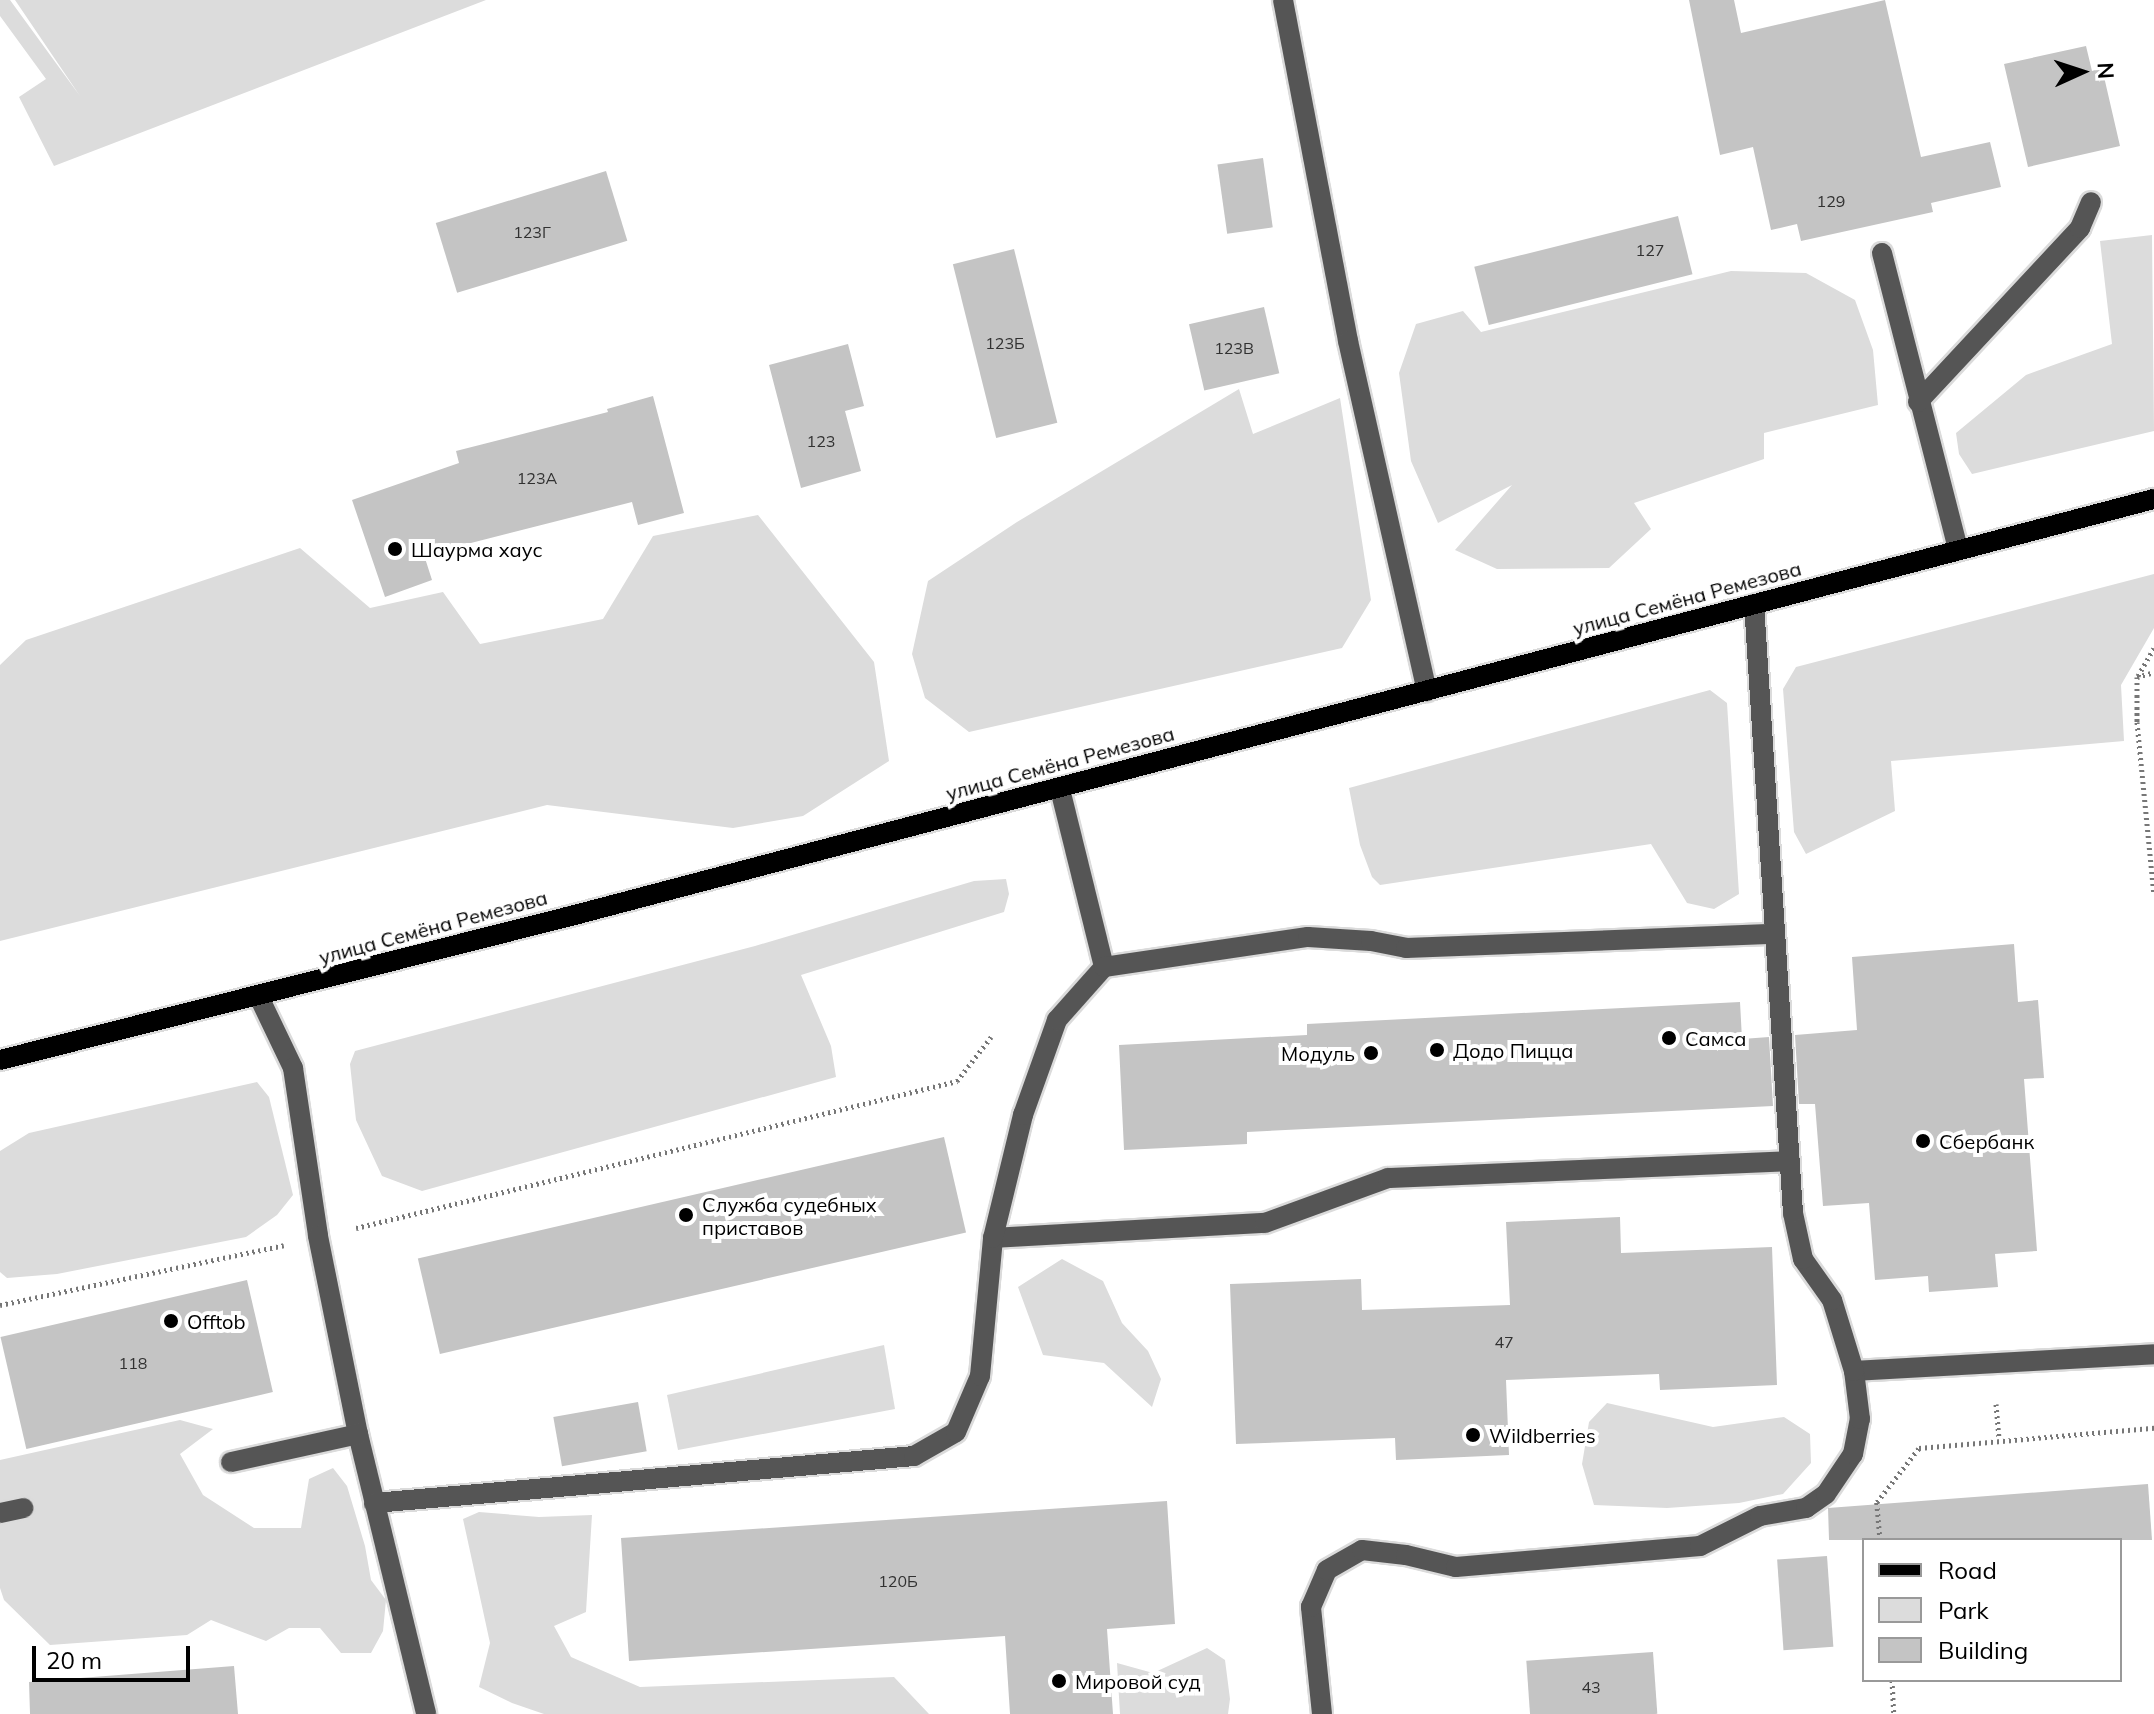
<!DOCTYPE html>
<html>
<head>
<meta charset="utf-8">
<style>
  body { margin:0 }
  #map { position:relative; width:2154px; height:1714px; overflow:hidden; background:#fff; font-family:Mulish,sans-serif }
  div>[style] { position:absolute }
  .green>* { inset:0; background:#dcdcdc }
  .building>* { inset:0; background:#c4c4c4; transform-origin:0 0 }
  .path>* { height:5px; margin-top:-2.5px; transform-origin:0; background:repeating-linear-gradient(90deg,#777 0 2px,transparent 0 6px) }
  .roads { filter:drop-shadow(2px 0 #dbdbdb) drop-shadow(-2px 0 #dbdbdb) drop-shadow(0 2px #dbdbdb) drop-shadow(0 -2px #dbdbdb) }
  .minor>* { height:20px; margin:-10px; padding:0 10px; transform-origin:10px; border-radius:10px; background:#555 }
  .major>* { height:20px; margin:-10px; padding:0 10px; transform-origin:10px; border-radius:10px; background:#000 }
  .dots>* { width:22px; height:22px; translate:-50% -50%; box-sizing:border-box; border:4px solid #fff; border-radius:50% }
  span { translate:-50% -50%; white-space:nowrap; text-align:center; line-height:1.15; -webkit-text-stroke:8px #fff; paint-order:stroke }
  .number-label { font-size:16px; color:#313131 }
  .number-label span { -webkit-text-stroke-width:0 }
  .poi-label { font-size:20px; color:#000 }
  .left { translate:0 -50%; text-align:left }
  .right { translate:-100% -50%; text-align:right }
  .street-label { font-size:20px; color:#000 }
  .legend { position:absolute; left:1862px; top:1538px; width:260px; height:144px; box-sizing:border-box; background:#fff; border:2px solid #999; margin:0; padding:10px 14px; list-style:none; font-size:24px; color:#000 }
  .legend li { display:flex; align-items:center; gap:16px; height:40px }
  .legend b { width:40px; border:2px solid #999 }
  .north { position:absolute; left:2042px; top:32px; width:80px; height:80px; -webkit-text-stroke:6px #fff; paint-order:stroke; rotate:87deg; font-size:22px; font-weight:700; line-height:32px; text-align:center; color:#000 }
  .north::after { content:''; display:block; margin:auto; width:28px; height:36px; background:#000; clip-path:polygon(50% 0,100% 100%,50% 72%,0 100%) }
  .scale { position:absolute; left:32px; top:1646px; width:158px; height:36px; box-sizing:border-box; border:4px solid #000; border-top:0; padding-left:10px; font-size:24px; line-height:28px; white-space:nowrap; color:#000; -webkit-text-stroke:6px #fff; paint-order:stroke }
</style>
</head>
<body>
<div id="map">
  <div class="green">
    <i style="clip-path:polygon(0 0,10px 0,80px 96px,15px 0,486px 0,54px 166px,19px 97px,46px 79px,0 16px)"></i>
    <i style="clip-path:polygon(2152px 235px,2154px 431px,1972px 474px,1959px 454px,1956px 433px,2026px 375px,2112px 344px,2100px 241px)"></i>
    <i style="clip-path:polygon(1731px 271px,1806px 273px,1855px 300px,1873px 350px,1878px 405px,1764px 433px,1764px 459px,1634px 503px,1651px 529px,1609px 568px,1497px 569px,1455px 550px,1512px 485px,1438px 523px,1411px 461px,1399px 373px,1416px 324px,1463px 311px,1481px 332px)"></i>
    <i style="clip-path:polygon(1239px 389px,1253px 434px,1340px 398px,1371px 600px,1342px 648px,969px 732px,925px 698px,912px 654px,928px 581px,1017px 522px)"></i>
    <i style="clip-path:polygon(758px 515px,874px 662px,889px 761px,803px 816px,733px 828px,547px 805px,0 941px,0 665px,26px 640px,300px 548px,370px 608px,443px 592px,480px 644px,603px 619px,653px 536px)"></i>
    <i style="clip-path:polygon(2154px 574px,2154px 628px,2121px 685px,2124px 741px,1891px 761px,1895px 811px,1806px 854px,1794px 832px,1783px 689px,1796px 667px)"></i>
    <i style="clip-path:polygon(1710px 690px,1727px 703px,1739px 894px,1714px 909px,1687px 903px,1651px 844px,1380px 885px,1372px 877px,1360px 845px,1349px 788px)"></i>
    <i style="clip-path:polygon(1006px 879px,1009px 894px,1004px 912px,801px 975px,831px 1046px,836px 1077px,422px 1191px,382px 1176px,356px 1120px,350px 1064px,355px 1051px,755px 946px,974px 881px)"></i>
    <i style="clip-path:polygon(257px 1082px,269px 1097px,293px 1195px,277px 1215px,246px 1237px,57px 1274px,7px 1278px,0 1272px,0 1151px,29px 1133px)"></i>
    <i style="clip-path:polygon(1062px 1259px,1103px 1281px,1122px 1323px,1148px 1351px,1161px 1379px,1152px 1407px,1104px 1363px,1043px 1355px,1018px 1287px)"></i>
    <i style="clip-path:polygon(884px 1345px,895px 1409px,678px 1450px,667px 1395px)"></i>
    <i style="clip-path:polygon(1607px 1403px,1713px 1427px,1784px 1417px,1810px 1434px,1811px 1463px,1783px 1494px,1739px 1503px,1667px 1508px,1594px 1505px,1582px 1464px,1589px 1422px)"></i>
    <i style="clip-path:polygon(180px 1420px,213px 1429px,180px 1454px,203px 1495px,254px 1528px,301px 1528px,309px 1479px,333px 1468px,347px 1486px,365px 1546px,371px 1580px,386px 1600px,383px 1631px,371px 1653px,341px 1653px,320px 1628px,289px 1628px,266px 1641px,211px 1620px,187px 1635px,50px 1645px,4px 1600px,0 1588px,0 1460px)"></i>
    <i style="clip-path:polygon(479px 1512px,539px 1517px,592px 1515px,586px 1612px,554px 1626px,571px 1657px,640px 1687px,894px 1677px,929px 1714px,544px 1714px,512px 1703px,479px 1687px,490px 1643px,463px 1519px)"></i>
    <i style="clip-path:polygon(1207px 1648px,1225px 1660px,1230px 1699px,1228px 1714px,1120px 1714px,1117px 1663px,1153px 1673px)"></i>
  </div>
  <div class="building">
    <i style="clip-path:polygon(1689px 0,1734px 0,1741px 33px,1885px 0,1921px 157px,1990px 142px,2001px 187px,1931px 203px,1933px 212px,1801px 241px,1797px 224px,1771px 230px,1753px 147px,1720px 155px)"></i>
    <i style="clip-path:polygon(2086px 46px,2092px 71px,2102px 68px,2120px 146px,2028px 167px,2004px 64px)"></i>
    <i style="left:1263px;top:158px;width:70px;height:46px;rotate:82deg"></i>
    <i style="left:606px;top:171px;width:73px;height:178px;rotate:73deg"></i>
    <i style="left:1678px;top:216px;width:60px;height:210px;rotate:76deg"></i>
    <i style="left:1014px;top:249px;width:179px;height:63px;rotate:76deg"></i>
    <i style="left:1264px;top:307px;width:68px;height:77px;rotate:77deg"></i>
    <i style="clip-path:polygon(848px 344px,864px 406px,845px 411px,861px 471px,801px 488px,769px 365px)"></i>
    <i style="clip-path:polygon(653px 396px,684px 513px,638px 525px,632px 502px,424px 555px,432px 580px,385px 597px,352px 500px,459px 463px,456px 451px,608px 412px,607px 409px)"></i>
    <i style="clip-path:polygon(2014px 944px,2018px 1002px,2038px 1000px,2044px 1078px,2024px 1079px,2037px 1251px,1995px 1254px,1998px 1287px,1929px 1292px,1928px 1276px,1875px 1280px,1869px 1203px,1823px 1206px,1815px 1104px,1799px 1104px,1795px 1035px,1857px 1030px,1852px 957px)"></i>
    <i style="clip-path:polygon(1740px 1002px,1742px 1039px,1769px 1037px,1773px 1106px,1247px 1132px,1247px 1144px,1124px 1150px,1119px 1045px,1307px 1035px,1307px 1024px)"></i>
    <i style="left:944px;top:1137px;width:98px;height:540px;rotate:77deg"></i>
    <i style="clip-path:polygon(1620px 1217px,1621px 1253px,1772px 1247px,1777px 1385px,1660px 1390px,1659px 1374px,1506px 1380px,1509px 1455px,1396px 1460px,1395px 1438px,1236px 1444px,1230px 1284px,1361px 1279px,1362px 1310px,1510px 1305px,1506px 1222px)"></i>
    <i style="left:247px;top:1280px;width:115px;height:253px;rotate:77deg"></i>
    <i style="left:638px;top:1402px;width:50px;height:86px;rotate:80deg"></i>
    <i style="clip-path:polygon(2148px 1484px,2152px 1540px,1829px 1540px,1828px 1508px)"></i>
    <i style="clip-path:polygon(1167px 1501px,1175px 1624px,1107px 1629px,1113px 1714px,1010px 1714px,1005px 1636px,629px 1661px,621px 1538px)"></i>
    <i style="left:1827px;top:1556px;width:91px;height:50px;rotate:86deg"></i>
    <i style="left:1653px;top:1652px;width:62px;height:127px;rotate:86deg"></i>
    <i style="clip-path:polygon(234px 1666px,238px 1714px,30px 1714px,29px 1682px)"></i>
  </div>
  <div class="path">
    <i style="left:2154px;top:648px;width:34px;rotate:120deg"></i>
    <i style="left:2137px;top:677px;width:45px;rotate:90deg"></i>
    <i style="left:2137px;top:722px;width:174px;rotate:84.4deg"></i>
    <i style="left:2137px;top:677px;width:18px;rotate:-16deg"></i>
    <i style="left:356px;top:1228px;width:619px;rotate:-13.74deg"></i>
    <i style="left:957px;top:1081px;width:56px;rotate:-52.3deg"></i>
    <i style="left:0;top:1305px;width:290px;rotate:-11.9deg"></i>
    <i style="left:1996px;top:1404px;width:35px;rotate:85deg"></i>
    <i style="left:1880px;top:1540px;width:38px;rotate:-95deg"></i>
    <i style="left:1877px;top:1502px;width:68px;rotate:-52.1deg"></i>
    <i style="left:1919px;top:1448px;width:236px;rotate:-4.9deg"></i>
    <i style="left:1892px;top:1680px;width:34px;rotate:87deg"></i>
  </div>
  <div class="roads">
    <div class="minor">
      <i style="left:1283px;top:0;width:347px;rotate:79.2deg"></i>
      <i style="left:1348px;top:341px;width:359px;rotate:77.3deg"></i>
      <i style="left:1882px;top:253px;width:307px;rotate:75.6deg"></i>
      <i style="left:1918px;top:402px;width:238px;rotate:-47deg"></i>
      <i style="left:2080px;top:228px;width:28px;rotate:-67deg"></i>
      <i style="left:1060px;top:789px;width:183px;rotate:76.1deg"></i>
      <i style="left:259px;top:997px;width:79px;rotate:64.4deg"></i>
      <i style="left:293px;top:1068px;width:170px;rotate:81.5deg"></i>
      <i style="left:318px;top:1236px;width:202px;rotate:78.6deg"></i>
      <i style="left:358px;top:1434px;width:288px;rotate:76.3deg"></i>
      <i style="left:993px;top:1238px;width:272px;rotate:-3.2deg"></i>
      <i style="left:1265px;top:1223px;width:131px;rotate:-20.1deg"></i>
      <i style="left:1388px;top:1178px;width:402px;rotate:-2.4deg"></i>
      <i style="left:1854px;top:1371px;width:300px;rotate:-3.2deg"></i>
      <i style="left:231px;top:1462px;width:130px;rotate:-12.4deg"></i>
      <i style="left:374px;top:1503px;width:542px;rotate:-4.97deg"></i>
      <i style="left:914px;top:1456px;width:48px;rotate:-29.7deg"></i>
      <i style="left:956px;top:1432px;width:61px;rotate:-66.8deg"></i>
      <i style="left:980px;top:1376px;width:139px;rotate:-84.6deg"></i>
      <i style="left:993px;top:1238px;width:127px;rotate:-76.3deg"></i>
      <i style="left:1023px;top:1115px;width:101px;rotate:-70.3deg"></i>
      <i style="left:1057px;top:1020px;width:71px;rotate:-48.4deg"></i>
      <i style="left:1104px;top:967px;width:206px;rotate:-8.4deg"></i>
      <i style="left:1308px;top:937px;width:63px;rotate:3.6deg"></i>
      <i style="left:1371px;top:941px;width:36px;rotate:11deg"></i>
      <i style="left:1406px;top:948px;width:369px;rotate:-2.2deg"></i>
      <i style="left:0;top:1513px;width:24px;rotate:-12deg"></i>
      <i style="left:1322px;top:1714px;width:108px;rotate:-95.9deg"></i>
      <i style="left:1311px;top:1607px;width:40px;rotate:-66.6deg"></i>
      <i style="left:1327px;top:1570px;width:40px;rotate:-29.7deg"></i>
      <i style="left:1362px;top:1550px;width:44px;rotate:6.5deg"></i>
      <i style="left:1406px;top:1555px;width:51px;rotate:13.5deg"></i>
      <i style="left:1456px;top:1567px;width:245px;rotate:-4.9deg"></i>
      <i style="left:1700px;top:1546px;width:67px;rotate:-26.6deg"></i>
      <i style="left:1760px;top:1516px;width:47px;rotate:-9.9deg"></i>
      <i style="left:1806px;top:1508px;width:24px;rotate:-35deg"></i>
      <i style="left:1826px;top:1494px;width:48px;rotate:-56deg"></i>
      <i style="left:1853px;top:1454px;width:36px;rotate:-79deg"></i>
      <i style="left:1860px;top:1419px;width:48px;rotate:-97.1deg"></i>
      <i style="left:1854px;top:1371px;width:74px;rotate:-107.2deg"></i>
      <i style="left:1832px;top:1300px;width:50px;rotate:-125.3deg"></i>
      <i style="left:1803px;top:1259px;width:47px;rotate:-102.3deg"></i>
      <i style="left:1793px;top:1213px;width:610px;rotate:-93.66deg"></i>
    </div>
    <div class="major">
      <i style="left:0;top:1060px;width:585px;rotate:-14.16deg"></i>
      <i style="left:567px;top:917px;width:1641px;rotate:-14.76deg"></i>
    </div>
  </div>
  <div class="dots">
    <i style="left:395px;top:549px;background:#000"></i>
    <i style="left:1669px;top:1038px;background:#000"></i>
    <i style="left:1437px;top:1050px;background:#000"></i>
    <i style="left:1371px;top:1053px;background:#000"></i>
    <i style="left:1923px;top:1141px;background:#000"></i>
    <i style="left:686px;top:1215px;background:#000"></i>
    <i style="left:171px;top:1321px;background:#000"></i>
    <i style="left:1473px;top:1435px;background:#000"></i>
    <i style="left:1059px;top:1681px;background:#000"></i>
  </div>
  <div class="number-label">
    <span style="left:1831px;top:201px">129</span>
    <span style="left:532px;top:232px">123Г</span>
    <span style="left:1650px;top:250px">127</span>
    <span style="left:1005px;top:343px">123Б</span>
    <span style="left:1234px;top:348px">123В</span>
    <span style="left:821px;top:441px">123</span>
    <span style="left:537px;top:478px">123А</span>
    <span style="left:1504px;top:1342px">47</span>
    <span style="left:133px;top:1363px">118</span>
    <span style="left:898px;top:1581px">120Б</span>
    <span style="left:1591px;top:1687px">43</span>
  </div>
  <div class="poi-label">
    <span class="left" style="left:411px;top:549px">Шаурма хаус</span>
    <span class="left" style="left:1685px;top:1038px">Самса</span>
    <span class="left" style="left:1453px;top:1050px">Додо Пицца</span>
    <span class="right" style="left:1355px;top:1053px">Модуль</span>
    <span class="left" style="left:1939px;top:1141px">Сбербанк</span>
    <span class="left" style="left:702px;top:1216px">Служба судебных<br>приставов</span>
    <span class="left" style="left:187px;top:1321px">Offtob</span>
    <span class="left" style="left:1489px;top:1435px">Wildberries</span>
    <span class="left" style="left:1075px;top:1681px">Мировой суд</span>
  </div>
  <div class="street-label">
    <span style="left:1687px;top:598px;rotate:-15deg">улица Семёна Ремезова</span>
    <span style="left:1060px;top:763px;rotate:-15deg">улица Семёна Ремезова</span>
    <span style="left:433px;top:927px;rotate:-15deg">улица Семёна Ремезова</span>
  </div>
  <ul class="legend">
  <li><b style="height:10px;background:#000"></b>Road</li>
  <li><b style="height:22px;background:#dcdcdc"></b>Park</li>
  <li><b style="height:22px;background:#c4c4c4"></b>Building</li>
  </ul>
  <div class="north">N</div>
  <div class="scale">20 m</div>
</div>
</body>
</html>
